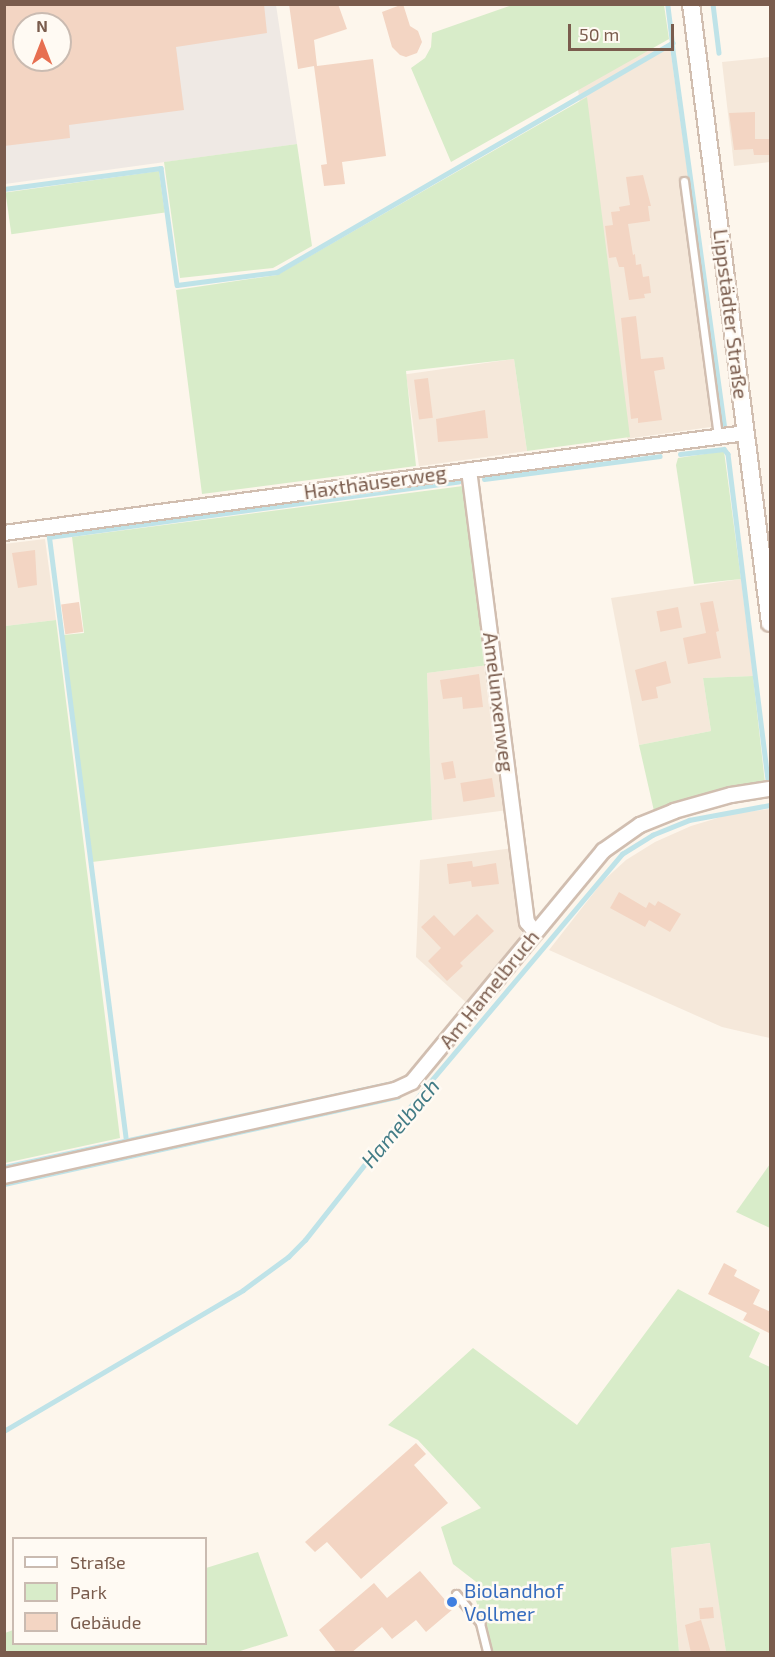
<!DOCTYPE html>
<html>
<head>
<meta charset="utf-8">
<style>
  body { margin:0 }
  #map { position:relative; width:775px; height:1657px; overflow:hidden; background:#fdf6ec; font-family:"Exo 2",sans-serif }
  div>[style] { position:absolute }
  .residential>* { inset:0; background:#f5e8da; transform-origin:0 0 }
  .industrial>* { inset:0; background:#efe9e4 }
  .green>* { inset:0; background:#d8ecc9; transform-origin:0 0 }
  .stream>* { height:4.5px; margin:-2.25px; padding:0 2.25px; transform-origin:2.25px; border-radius:2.25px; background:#bfe3e8 }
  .building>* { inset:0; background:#f3d5c3; transform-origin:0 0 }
  .roads { filter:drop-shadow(2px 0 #d1beb0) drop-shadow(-2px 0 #d1beb0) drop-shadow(0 2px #d1beb0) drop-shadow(0 -2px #d1beb0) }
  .service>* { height:7px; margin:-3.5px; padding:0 3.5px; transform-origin:3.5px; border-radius:3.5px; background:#fff }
  .minor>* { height:14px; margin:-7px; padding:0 7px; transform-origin:7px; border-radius:7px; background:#fff }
  .tertiary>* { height:16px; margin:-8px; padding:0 8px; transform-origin:8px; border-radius:8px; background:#fff }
  .dots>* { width:16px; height:16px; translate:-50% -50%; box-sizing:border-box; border:3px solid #fffaf3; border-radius:50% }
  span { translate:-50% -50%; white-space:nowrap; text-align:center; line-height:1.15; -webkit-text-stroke:5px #fffaf3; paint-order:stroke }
  .street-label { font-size:20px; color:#7a5c4d }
  .shop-label { font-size:20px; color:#366cbe }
  .left { translate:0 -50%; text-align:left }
  .water-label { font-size:21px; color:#437c86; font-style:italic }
  .frame { position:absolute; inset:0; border:6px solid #7a5c4d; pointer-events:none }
  .legend { position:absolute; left:12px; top:1537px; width:195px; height:108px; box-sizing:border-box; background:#fffaf3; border:2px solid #cabbb1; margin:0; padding:8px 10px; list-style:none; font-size:18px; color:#7a5c4d }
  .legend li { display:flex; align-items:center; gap:12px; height:30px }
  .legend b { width:30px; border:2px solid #cabbb1 }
  .north { position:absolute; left:12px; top:12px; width:60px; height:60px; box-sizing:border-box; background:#fffaf3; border:2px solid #cabbb1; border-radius:50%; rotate:0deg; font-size:16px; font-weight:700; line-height:24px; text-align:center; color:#7a5c4d }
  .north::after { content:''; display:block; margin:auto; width:21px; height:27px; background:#e76f51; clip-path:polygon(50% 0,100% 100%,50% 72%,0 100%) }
  .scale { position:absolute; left:568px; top:24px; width:106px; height:27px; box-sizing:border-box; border:3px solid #7a5c4d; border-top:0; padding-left:8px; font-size:18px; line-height:21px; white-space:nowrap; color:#7a5c4d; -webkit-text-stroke:4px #fffaf3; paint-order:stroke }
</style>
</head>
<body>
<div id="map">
  <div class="residential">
    <i style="left:670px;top:47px;width:382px;height:97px;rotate:82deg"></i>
    <i style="clip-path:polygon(770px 57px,770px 162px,734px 166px,722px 62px)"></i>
    <i style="left:514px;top:359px;width:93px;height:109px;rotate:82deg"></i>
    <i style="clip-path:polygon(45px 539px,56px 620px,5px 626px,4px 544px)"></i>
    <i style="clip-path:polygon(741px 579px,753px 676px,703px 678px,711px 731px,639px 745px,611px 598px)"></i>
    <i style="clip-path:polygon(489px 665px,508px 810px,432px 820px,427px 673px)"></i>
    <i style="clip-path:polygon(769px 809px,770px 1038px,722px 1027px,549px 950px,603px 881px,626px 860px,655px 842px,691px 826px,731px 814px)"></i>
    <i style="clip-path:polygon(513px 848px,522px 929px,520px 946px,471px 1007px,416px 957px,420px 860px)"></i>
    <i style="clip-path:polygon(711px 1543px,726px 1652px,679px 1652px,671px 1548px)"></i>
  </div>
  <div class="industrial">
    <i style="clip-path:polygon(evenodd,4px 5px,276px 5px,297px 144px,5px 184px,4px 5px,24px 24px,60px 24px,60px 60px,24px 60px,24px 24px)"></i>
  </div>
  <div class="green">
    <i style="clip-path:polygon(512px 5px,664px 5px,669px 39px,451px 162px,411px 68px,425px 58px,431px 47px,432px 33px)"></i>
    <i style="clip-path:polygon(587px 97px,630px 437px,527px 451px,514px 359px,406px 371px,416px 466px,202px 494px,176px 290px,277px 275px)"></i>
    <i style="clip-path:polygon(297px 144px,312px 246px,273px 268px,180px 278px,164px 162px)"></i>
    <i style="left:159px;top:171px;width:42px;height:155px;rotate:82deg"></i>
    <i style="clip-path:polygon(724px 451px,741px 579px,694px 584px,676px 465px,678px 458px)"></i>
    <i style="clip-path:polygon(463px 486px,489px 665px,427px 673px,432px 820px,92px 862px,63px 635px,84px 633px,72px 537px)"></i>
    <i style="clip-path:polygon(56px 620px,120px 1138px,5px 1163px,5px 626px)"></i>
    <i style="clip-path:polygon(753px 676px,765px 783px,694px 797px,654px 811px,639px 745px,711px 731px,703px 678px)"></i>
    <i style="clip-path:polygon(770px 1164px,770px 1228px,736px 1212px)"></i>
    <i style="clip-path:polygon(678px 1289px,760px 1333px,749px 1357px,770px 1367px,770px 1652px,726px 1652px,710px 1543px,671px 1548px,679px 1652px,493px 1652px,475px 1598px,484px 1588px,453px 1564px,441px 1527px,481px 1508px,418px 1440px,388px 1425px,473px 1348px,577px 1425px)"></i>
    <i style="clip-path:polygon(258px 1552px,288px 1636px,237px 1652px,5px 1652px,5px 1633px,13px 1630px,14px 1644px,206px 1644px,206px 1568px)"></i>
  </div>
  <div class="stream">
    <i style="left:713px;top:4px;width:49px;rotate:83deg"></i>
    <i style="left:672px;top:43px;width:386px;rotate:82.2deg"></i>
    <i style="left:4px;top:189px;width:158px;rotate:-7.6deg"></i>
    <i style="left:161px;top:168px;width:118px;rotate:82.2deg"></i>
    <i style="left:177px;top:285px;width:101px;rotate:-7.4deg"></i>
    <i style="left:277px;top:272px;width:457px;rotate:-30.1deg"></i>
    <i style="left:672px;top:43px;width:39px;rotate:-97deg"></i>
    <i style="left:680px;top:454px;width:44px;rotate:-6.5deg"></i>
    <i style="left:724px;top:449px;width:6px;rotate:51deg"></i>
    <i style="left:728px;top:454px;width:330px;rotate:83deg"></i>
    <i style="left:484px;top:479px;width:177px;rotate:-7.4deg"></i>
    <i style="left:126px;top:1141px;width:609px;rotate:-97.27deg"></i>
    <i style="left:49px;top:537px;width:413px;rotate:-7.7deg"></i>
    <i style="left:4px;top:1167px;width:397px;rotate:-12.2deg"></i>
    <i style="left:392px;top:1083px;width:17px;rotate:-21deg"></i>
    <i style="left:4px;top:1184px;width:403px;rotate:-12.5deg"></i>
    <i style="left:4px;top:1431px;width:277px;rotate:-30.5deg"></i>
    <i style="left:243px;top:1290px;width:56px;rotate:-36.3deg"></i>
    <i style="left:288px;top:1257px;width:24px;rotate:-45deg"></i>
    <i style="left:305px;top:1240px;width:194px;rotate:-51.7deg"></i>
    <i style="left:425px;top:1088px;width:306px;rotate:-49.9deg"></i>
    <i style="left:622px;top:854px;width:36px;rotate:-32deg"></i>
    <i style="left:652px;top:835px;width:40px;rotate:-22deg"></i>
    <i style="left:689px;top:820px;width:82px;rotate:-10.5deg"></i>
  </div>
  <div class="building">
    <i style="clip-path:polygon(evenodd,4px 4px,264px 4px,267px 33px,176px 47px,184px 110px,69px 125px,70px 138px,4px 146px,4px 4px,24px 24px,60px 24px,60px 60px,24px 60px,24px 24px)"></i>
    <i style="clip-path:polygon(289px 4px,338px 4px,347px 29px,314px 40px,317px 66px,373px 59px,386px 156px,342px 162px,345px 184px,324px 186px,321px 165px,327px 164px,314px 66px,298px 69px)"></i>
    <i style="clip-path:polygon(403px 4px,410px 26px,418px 31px,422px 42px,417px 53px,406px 57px,400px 55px,392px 47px,382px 12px)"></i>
    <i style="clip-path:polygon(755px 112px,755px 139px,771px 139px,771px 155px,754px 155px,753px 149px,734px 150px,729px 113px)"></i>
    <i style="clip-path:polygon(643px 175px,651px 206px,648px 206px,650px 221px,628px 224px,633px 255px,635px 254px,636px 265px,641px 264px,643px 277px,649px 276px,651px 293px,644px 294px,645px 298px,629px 300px,624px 267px,619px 267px,616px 257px,609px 258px,605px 226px,613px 225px,611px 212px,620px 211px,619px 207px,630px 205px,626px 177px)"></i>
    <i style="clip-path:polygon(636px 316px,641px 359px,663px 357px,665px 369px,654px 371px,662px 420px,638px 423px,638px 418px,631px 419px,621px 318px)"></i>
    <i style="left:428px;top:378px;width:40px;height:14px;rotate:83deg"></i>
    <i style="clip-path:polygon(485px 410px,488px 438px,438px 442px,436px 419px)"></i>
    <i style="clip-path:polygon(35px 550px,37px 585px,18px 588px,12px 553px)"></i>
    <i style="clip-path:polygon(713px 601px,719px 631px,716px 632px,721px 658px,688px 664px,683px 638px,706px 633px,700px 603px)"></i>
    <i style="left:79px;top:602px;width:30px;height:18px;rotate:82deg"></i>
    <i style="left:678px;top:607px;width:21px;height:22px;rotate:79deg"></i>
    <i style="clip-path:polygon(666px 661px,671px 683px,656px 687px,658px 698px,642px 701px,635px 670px)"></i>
    <i style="clip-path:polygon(479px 674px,483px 707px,463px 709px,462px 697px,443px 699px,440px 680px)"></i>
    <i style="left:453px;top:761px;width:17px;height:12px;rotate:80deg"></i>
    <i style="left:492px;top:778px;width:19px;height:32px;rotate:81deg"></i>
    <i style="clip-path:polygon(472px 861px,473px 867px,496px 863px,499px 884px,472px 887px,471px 881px,449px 884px,447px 864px)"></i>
    <i style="clip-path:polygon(619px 892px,646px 908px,649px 902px,655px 906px,658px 901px,681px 914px,670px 932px,649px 920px,645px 927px,610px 908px)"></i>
    <i style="clip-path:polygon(477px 914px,494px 931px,460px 963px,463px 966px,447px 981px,428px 961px,441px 948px,421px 927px,434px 915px,454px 936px)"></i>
    <i style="clip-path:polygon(724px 1263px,737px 1270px,734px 1276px,760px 1290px,753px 1304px,771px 1312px,771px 1334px,743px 1320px,747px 1313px,708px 1294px)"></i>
    <i style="clip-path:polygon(416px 1443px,426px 1454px,414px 1465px,448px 1503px,361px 1579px,327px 1542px,315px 1552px,305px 1542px)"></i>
    <i style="clip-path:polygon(420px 1571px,453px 1609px,426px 1632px,416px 1620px,392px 1639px,382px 1627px,351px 1653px,337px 1653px,319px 1630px,374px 1583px,387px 1598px)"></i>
    <i style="left:713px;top:1607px;width:11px;height:14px;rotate:85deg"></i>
    <i style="clip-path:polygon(701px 1620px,711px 1653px,691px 1653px,685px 1625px)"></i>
  </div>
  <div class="roads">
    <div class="service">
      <i style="left:684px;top:181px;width:258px;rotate:82.4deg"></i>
      <i style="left:456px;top:1594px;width:38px;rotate:50deg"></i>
      <i style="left:480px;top:1623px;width:30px;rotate:76deg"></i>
    </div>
    <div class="minor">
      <i style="left:469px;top:470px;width:456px;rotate:82.7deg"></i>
      <i style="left:527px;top:922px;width:13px;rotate:51deg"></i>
      <i style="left:4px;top:533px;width:749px;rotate:-7.68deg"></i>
      <i style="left:4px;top:1176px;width:400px;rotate:-12.4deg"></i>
      <i style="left:395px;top:1090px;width:19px;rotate:-25deg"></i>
      <i style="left:412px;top:1082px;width:300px;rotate:-50.4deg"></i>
      <i style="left:603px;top:851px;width:45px;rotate:-35.1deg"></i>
      <i style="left:640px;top:825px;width:37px;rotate:-22deg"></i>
      <i style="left:674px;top:811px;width:59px;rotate:-15.7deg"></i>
      <i style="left:731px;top:795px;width:39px;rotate:-9deg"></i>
    </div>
    <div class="tertiary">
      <i style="left:691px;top:4px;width:624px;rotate:82.73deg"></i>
    </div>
  </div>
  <div class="dots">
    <i style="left:452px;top:1602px;background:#3f7fe0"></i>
  </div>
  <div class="street-label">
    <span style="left:731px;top:314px;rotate:83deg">Lippstädter Straße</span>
    <span style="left:375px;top:482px;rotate:-8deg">Haxthäuserweg</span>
    <span style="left:499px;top:702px;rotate:83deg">Amelunxenweg</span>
    <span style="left:489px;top:989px;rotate:-51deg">Am Hamelbruch</span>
  </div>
  <div class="shop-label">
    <span class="left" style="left:464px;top:1602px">Biolandhof<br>Vollmer</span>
  </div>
  <div class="water-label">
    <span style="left:400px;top:1123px;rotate:-50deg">Hamelbach</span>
  </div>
  <div class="frame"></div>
  <ul class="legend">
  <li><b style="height:8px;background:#fff"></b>Straße</li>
  <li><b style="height:16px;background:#d8ecc9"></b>Park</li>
  <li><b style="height:16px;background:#f3d5c3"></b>Gebäude</li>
  </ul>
  <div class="north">N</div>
  <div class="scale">50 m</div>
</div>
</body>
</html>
